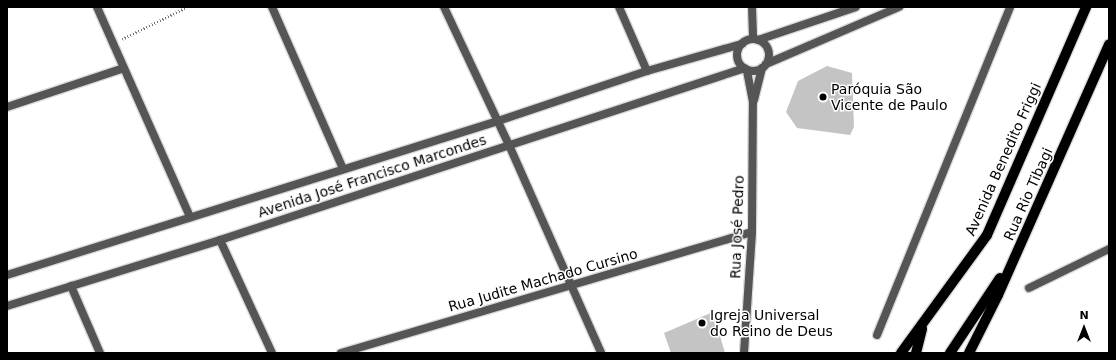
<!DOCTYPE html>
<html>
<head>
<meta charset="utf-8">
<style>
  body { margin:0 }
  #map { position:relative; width:1116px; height:360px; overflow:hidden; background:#fff; font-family:"DejaVu Sans",sans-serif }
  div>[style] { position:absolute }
  .building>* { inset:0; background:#c4c4c4 }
  .path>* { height:2.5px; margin-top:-1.25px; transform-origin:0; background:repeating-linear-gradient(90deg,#777 0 1px,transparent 0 3px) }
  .roads { filter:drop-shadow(1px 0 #dbdbdb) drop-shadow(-1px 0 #dbdbdb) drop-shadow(0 1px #dbdbdb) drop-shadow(0 -1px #dbdbdb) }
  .minor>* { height:8px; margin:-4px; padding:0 4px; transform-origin:4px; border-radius:4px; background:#555 }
  .tertiary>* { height:8px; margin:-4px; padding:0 4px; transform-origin:4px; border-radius:4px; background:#555 }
  .tertiary>.ring { margin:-4px; padding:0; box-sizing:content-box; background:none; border:8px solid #555; border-radius:50% }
  .primary>* { height:10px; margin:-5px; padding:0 5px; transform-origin:5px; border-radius:5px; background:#000 }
  .dots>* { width:11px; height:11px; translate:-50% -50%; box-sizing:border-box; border:2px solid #fff; border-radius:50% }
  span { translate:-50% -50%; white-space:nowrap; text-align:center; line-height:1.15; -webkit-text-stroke:3px #fff; paint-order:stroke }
  .poi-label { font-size:14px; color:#000 }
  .left { translate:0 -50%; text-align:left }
  .street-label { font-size:14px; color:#000 }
  .frame { position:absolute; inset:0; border:8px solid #000; pointer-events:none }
  .north { position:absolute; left:1064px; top:308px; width:40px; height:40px; -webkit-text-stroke:3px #fff; paint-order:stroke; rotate:0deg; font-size:11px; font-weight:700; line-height:16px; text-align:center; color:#000 }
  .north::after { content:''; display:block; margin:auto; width:14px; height:18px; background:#000; clip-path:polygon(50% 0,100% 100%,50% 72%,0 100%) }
</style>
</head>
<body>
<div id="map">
  <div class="building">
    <i style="clip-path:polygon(827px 66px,852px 73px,854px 127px,850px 135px,797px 128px,786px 112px,798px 81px)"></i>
    <i style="clip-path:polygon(713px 312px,725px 353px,671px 353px,664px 333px)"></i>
  </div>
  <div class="path">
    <i style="left:122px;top:39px;width:72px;rotate:-26.2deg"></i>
  </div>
  <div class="roads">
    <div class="minor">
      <i style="left:97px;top:7px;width:230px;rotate:66.1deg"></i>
      <i style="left:272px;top:7px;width:177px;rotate:66.3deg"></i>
      <i style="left:444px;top:7px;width:153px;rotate:64.8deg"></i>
      <i style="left:509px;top:145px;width:227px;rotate:66.1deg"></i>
      <i style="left:619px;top:7px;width:70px;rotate:66.4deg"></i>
      <i style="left:752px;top:7px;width:32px;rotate:88deg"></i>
      <i style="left:7px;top:107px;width:123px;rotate:-18.4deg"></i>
      <i style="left:220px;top:240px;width:124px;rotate:65.3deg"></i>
      <i style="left:71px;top:286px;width:73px;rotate:66.6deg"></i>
      <i style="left:1029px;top:288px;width:89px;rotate:-26deg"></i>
      <i style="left:877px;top:335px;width:354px;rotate:-67.9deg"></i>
      <i style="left:341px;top:353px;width:428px;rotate:-16.4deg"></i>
    </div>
    <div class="tertiary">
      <i class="ring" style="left:737px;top:39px;width:24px;height:24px"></i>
      <i style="left:758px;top:40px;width:103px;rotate:-18.6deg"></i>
      <i style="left:766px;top:64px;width:145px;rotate:-23.2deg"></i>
      <i style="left:754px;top:100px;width:33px;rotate:-76deg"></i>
      <i style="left:7px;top:275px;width:515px;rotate:-17.41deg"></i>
      <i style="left:498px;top:121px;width:157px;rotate:-18.6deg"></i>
      <i style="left:647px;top:71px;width:99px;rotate:-15.9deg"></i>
      <i style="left:7px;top:306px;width:223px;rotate:-17.2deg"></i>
      <i style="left:220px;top:240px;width:552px;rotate:-18.14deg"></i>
      <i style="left:744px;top:353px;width:121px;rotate:-86.2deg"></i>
      <i style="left:752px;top:232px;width:130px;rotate:-89.6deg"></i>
      <i style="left:753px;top:102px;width:33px;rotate:-101deg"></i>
    </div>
    <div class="primary">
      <i style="left:901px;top:353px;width:146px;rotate:-53.9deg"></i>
      <i style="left:987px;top:235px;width:249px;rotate:-66.5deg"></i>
      <i style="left:916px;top:353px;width:25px;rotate:-76deg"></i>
      <i style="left:950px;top:353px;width:90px;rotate:-56.3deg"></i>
      <i style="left:969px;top:353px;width:65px;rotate:-63.4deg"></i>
      <i style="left:998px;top:295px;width:274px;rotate:-66.1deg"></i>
    </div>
  </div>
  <div class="dots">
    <i style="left:823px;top:97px;background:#000"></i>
    <i style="left:702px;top:323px;background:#000"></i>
  </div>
  <div class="poi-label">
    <span class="left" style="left:831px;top:97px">Paróquia São<br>Vicente de Paulo</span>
    <span class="left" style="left:710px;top:323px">Igreja Universal<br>do Reino de Deus</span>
  </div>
  <div class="street-label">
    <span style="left:1003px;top:159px;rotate:-66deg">Avenida Benedito Friggi</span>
    <span style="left:372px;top:176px;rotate:-18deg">Avenida José Francisco Marcondes</span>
    <span style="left:1028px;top:194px;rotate:-66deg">Rua Rio Tibagi</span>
    <span style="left:737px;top:227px;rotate:-88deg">Rua José Pedro</span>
    <span style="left:543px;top:280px;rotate:-16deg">Rua Judite Machado Cursino</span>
  </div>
  <div class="frame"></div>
  <div class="north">N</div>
</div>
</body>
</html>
